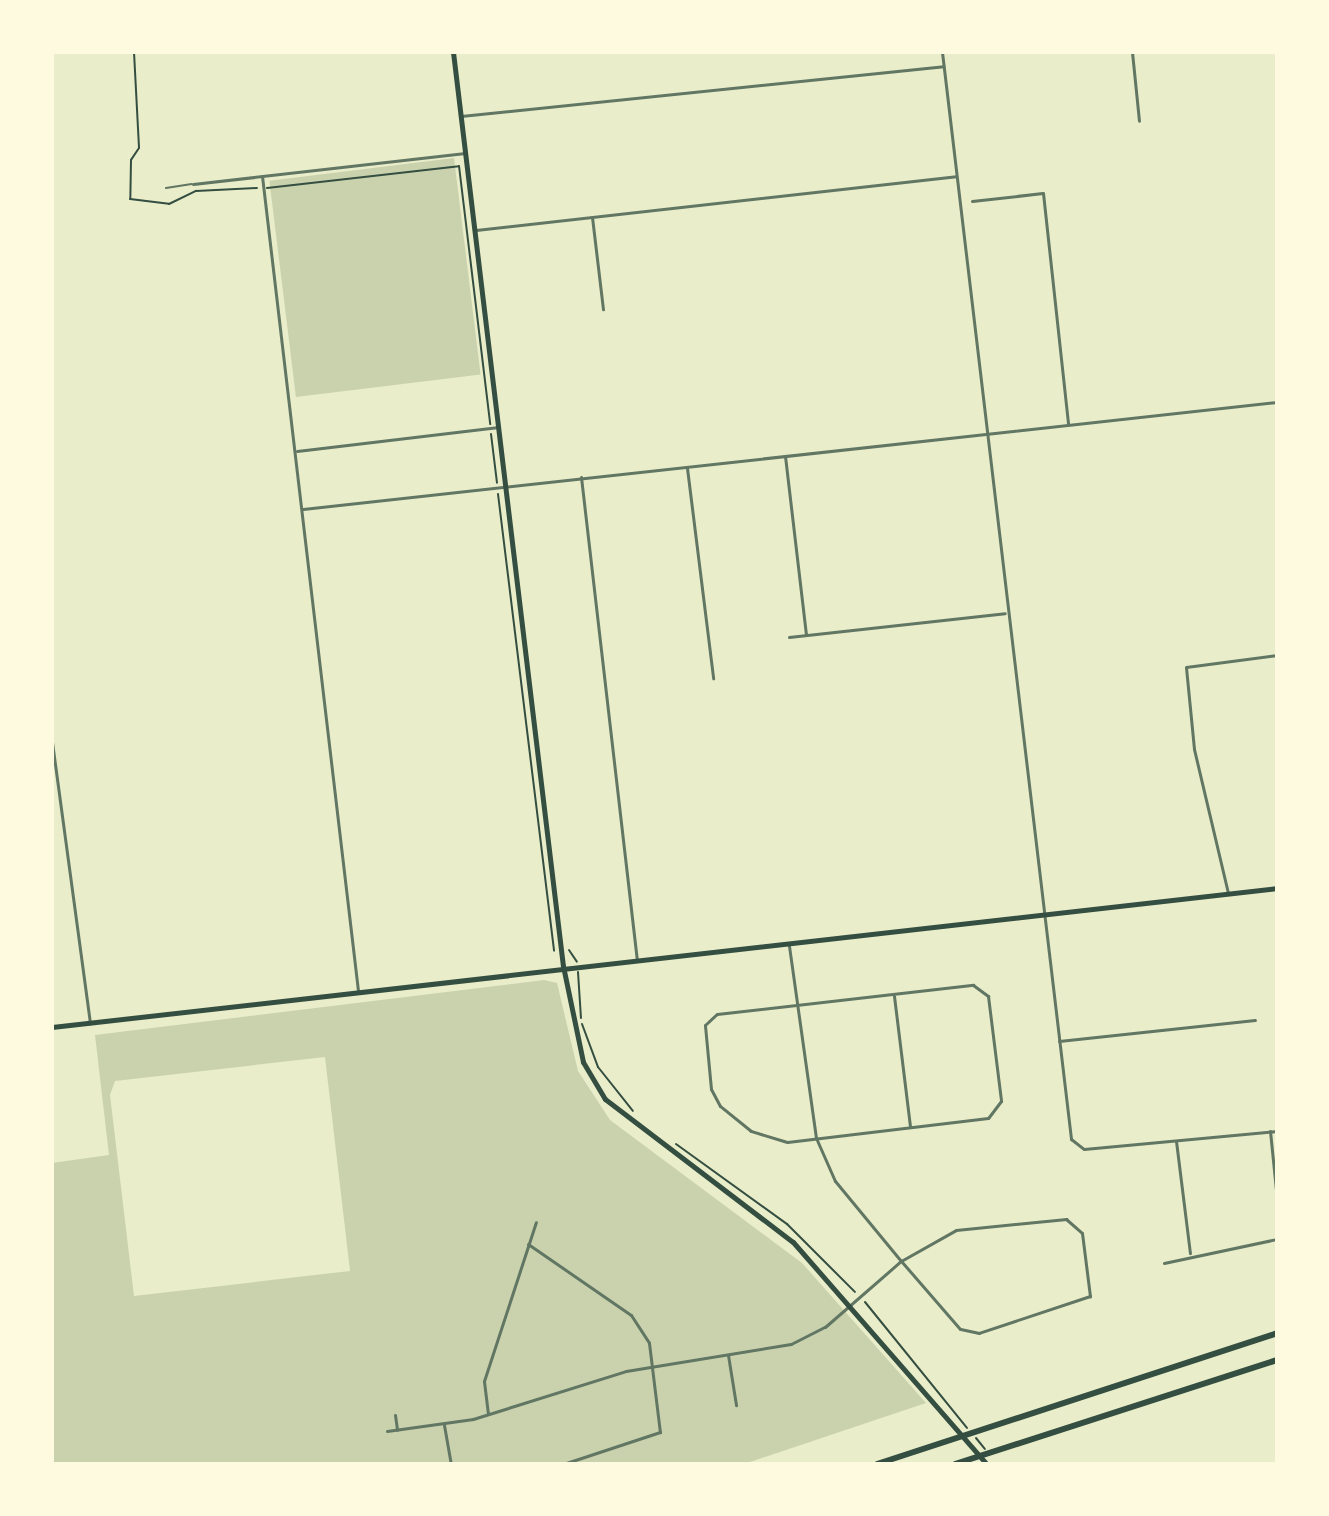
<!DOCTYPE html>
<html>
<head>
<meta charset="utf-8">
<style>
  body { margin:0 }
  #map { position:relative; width:1329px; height:1516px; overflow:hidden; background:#e9edc9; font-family:"Source Sans 3",sans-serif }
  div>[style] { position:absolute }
  .green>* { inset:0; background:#cad2ad; transform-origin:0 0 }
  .path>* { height:2px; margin:-1px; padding:0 1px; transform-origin:1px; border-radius:1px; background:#344e41 }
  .service>* { height:2px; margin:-1px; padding:0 1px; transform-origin:1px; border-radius:1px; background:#617663 }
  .minor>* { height:3px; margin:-1.5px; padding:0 1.5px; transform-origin:1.5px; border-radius:1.5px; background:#617663 }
  .secondary>* { height:5px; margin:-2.5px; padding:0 2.5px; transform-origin:2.5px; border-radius:2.5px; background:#344e41 }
  .motorway>* { height:6px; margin:-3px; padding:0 3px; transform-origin:3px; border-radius:3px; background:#344e41 }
  span { translate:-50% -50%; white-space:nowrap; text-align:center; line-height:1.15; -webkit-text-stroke:6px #fefae0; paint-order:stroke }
  .frame { position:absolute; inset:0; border:54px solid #fefae0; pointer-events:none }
</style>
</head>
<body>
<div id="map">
  <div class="green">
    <i style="left:454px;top:158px;width:218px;height:186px;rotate:83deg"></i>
    <i style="clip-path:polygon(evenodd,544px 980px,557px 983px,578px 1071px,610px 1120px,802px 1263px,926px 1403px,744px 1464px,52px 1464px,52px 1163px,109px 1155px,95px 1035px,544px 980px,325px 1057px,350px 1271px,134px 1296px,110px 1095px,115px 1081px,325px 1057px)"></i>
  </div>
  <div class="path">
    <i style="left:134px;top:52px;width:96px;rotate:87deg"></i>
    <i style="left:139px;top:148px;width:14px;rotate:124deg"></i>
    <i style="left:131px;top:160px;width:39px;rotate:91deg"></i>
    <i style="left:130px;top:199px;width:39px;rotate:7deg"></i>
    <i style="left:169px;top:204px;width:30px;rotate:-26deg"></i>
    <i style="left:196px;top:191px;width:61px;rotate:-2.8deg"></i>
    <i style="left:267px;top:188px;width:193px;rotate:-6.5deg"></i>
    <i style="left:459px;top:166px;width:260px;rotate:83.1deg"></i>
    <i style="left:491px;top:434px;width:49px;rotate:83deg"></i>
    <i style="left:498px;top:494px;width:460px;rotate:83deg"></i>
    <i style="left:569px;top:950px;width:14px;rotate:56deg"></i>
    <i style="left:578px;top:972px;width:46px;rotate:86.3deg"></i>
    <i style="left:582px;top:1024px;width:46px;rotate:69.6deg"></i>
    <i style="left:598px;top:1067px;width:56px;rotate:51.5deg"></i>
    <i style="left:676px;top:1144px;width:137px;rotate:35.8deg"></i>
    <i style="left:787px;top:1224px;width:96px;rotate:45deg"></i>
    <i style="left:865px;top:1302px;width:162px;rotate:51deg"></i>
    <i style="left:976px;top:1438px;width:14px;rotate:51deg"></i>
  </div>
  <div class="service">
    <i style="left:166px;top:188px;width:26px;rotate:-9deg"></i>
  </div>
  <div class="minor">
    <i style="left:942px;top:52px;width:1095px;rotate:83.23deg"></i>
    <i style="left:1071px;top:1139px;width:16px;rotate:38deg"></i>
    <i style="left:1084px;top:1149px;width:194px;rotate:-5.3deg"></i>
    <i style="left:1132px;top:52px;width:69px;rotate:84.2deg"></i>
    <i style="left:461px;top:116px;width:485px;rotate:-5.9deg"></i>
    <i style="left:262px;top:176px;width:821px;rotate:83.28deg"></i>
    <i style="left:193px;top:184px;width:274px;rotate:-6.5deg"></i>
    <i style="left:972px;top:201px;width:71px;rotate:-6.4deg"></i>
    <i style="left:1043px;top:193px;width:233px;rotate:83.8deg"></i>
    <i style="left:592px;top:217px;width:93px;rotate:83.2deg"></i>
    <i style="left:476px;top:230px;width:483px;rotate:-6.4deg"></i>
    <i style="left:297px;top:451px;width:203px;rotate:-6.8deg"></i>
    <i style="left:785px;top:456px;width:180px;rotate:83.3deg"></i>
    <i style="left:687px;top:468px;width:212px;rotate:82.9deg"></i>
    <i style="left:581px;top:477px;width:484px;rotate:83.4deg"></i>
    <i style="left:303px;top:509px;width:980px;rotate:-6.27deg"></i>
    <i style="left:789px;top:637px;width:217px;rotate:-6.3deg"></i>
    <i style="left:52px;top:742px;width:284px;rotate:82.3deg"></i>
    <i style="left:1228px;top:893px;width:148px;rotate:-103.3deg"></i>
    <i style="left:1194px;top:749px;width:82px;rotate:-95.6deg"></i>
    <i style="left:1186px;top:667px;width:92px;rotate:-7.5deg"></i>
    <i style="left:973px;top:985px;width:19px;rotate:36deg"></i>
    <i style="left:988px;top:996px;width:106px;rotate:82.9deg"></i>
    <i style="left:1001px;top:1101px;width:21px;rotate:127deg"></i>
    <i style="left:988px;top:1118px;width:202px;rotate:173.2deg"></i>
    <i style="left:787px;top:1142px;width:38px;rotate:-163deg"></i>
    <i style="left:751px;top:1131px;width:40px;rotate:-141deg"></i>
    <i style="left:720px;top:1106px;width:19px;rotate:-118deg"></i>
    <i style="left:711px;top:1089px;width:64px;rotate:-95.4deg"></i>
    <i style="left:705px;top:1025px;width:16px;rotate:-43deg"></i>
    <i style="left:717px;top:1014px;width:258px;rotate:-6.5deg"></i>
    <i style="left:894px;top:996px;width:132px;rotate:83deg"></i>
    <i style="left:1059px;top:1041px;width:197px;rotate:-6.1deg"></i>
    <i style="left:1270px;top:1131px;width:69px;rotate:84.2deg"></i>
    <i style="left:1176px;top:1141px;width:113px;rotate:82.9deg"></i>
    <i style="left:528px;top:1244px;width:125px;rotate:34.6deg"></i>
    <i style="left:631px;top:1315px;width:33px;rotate:57deg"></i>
    <i style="left:649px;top:1343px;width:90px;rotate:83deg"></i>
    <i style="left:660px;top:1432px;width:102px;rotate:161.7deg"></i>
    <i style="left:1164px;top:1263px;width:116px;rotate:-12deg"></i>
    <i style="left:728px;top:1355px;width:51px;rotate:80.9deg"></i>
    <i style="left:488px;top:1414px;width:33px;rotate:-97deg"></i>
    <i style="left:484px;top:1381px;width:167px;rotate:-71.9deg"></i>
    <i style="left:395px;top:1415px;width:15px;rotate:82deg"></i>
    <i style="left:444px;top:1425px;width:40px;rotate:80deg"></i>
    <i style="left:387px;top:1431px;width:87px;rotate:-7.9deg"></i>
    <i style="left:473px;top:1419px;width:160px;rotate:-17.4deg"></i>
    <i style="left:626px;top:1371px;width:167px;rotate:-9.3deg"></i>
    <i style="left:791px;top:1344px;width:38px;rotate:-27deg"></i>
    <i style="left:825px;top:1327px;width:101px;rotate:-41deg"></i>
    <i style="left:901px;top:1261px;width:63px;rotate:-29.4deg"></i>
    <i style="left:956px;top:1230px;width:111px;rotate:-5.7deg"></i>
    <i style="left:1066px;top:1219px;width:21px;rotate:41deg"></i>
    <i style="left:1082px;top:1233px;width:64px;rotate:82.8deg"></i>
    <i style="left:1090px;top:1296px;width:117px;rotate:161.6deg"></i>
    <i style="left:979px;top:1333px;width:19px;rotate:-168deg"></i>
    <i style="left:960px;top:1329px;width:90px;rotate:-130.9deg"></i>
    <i style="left:901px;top:1261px;width:104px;rotate:-129.5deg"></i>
    <i style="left:835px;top:1181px;width:47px;rotate:-113.8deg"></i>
    <i style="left:816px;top:1138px;width:195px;rotate:-98deg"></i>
  </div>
  <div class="secondary">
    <i style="left:453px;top:52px;width:921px;rotate:83.14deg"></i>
    <i style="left:563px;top:966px;width:98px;rotate:78.2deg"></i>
    <i style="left:583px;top:1062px;width:43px;rotate:59.3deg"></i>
    <i style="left:605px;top:1099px;width:236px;rotate:37.3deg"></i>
    <i style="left:793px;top:1242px;width:295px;rotate:48.9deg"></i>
    <i style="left:52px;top:1027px;width:1233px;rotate:-6.47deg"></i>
  </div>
  <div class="motorway">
    <i style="left:877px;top:1464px;width:421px;rotate:-18.1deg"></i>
    <i style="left:955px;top:1464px;width:338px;rotate:-17.9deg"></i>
  </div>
  <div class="frame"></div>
</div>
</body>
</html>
